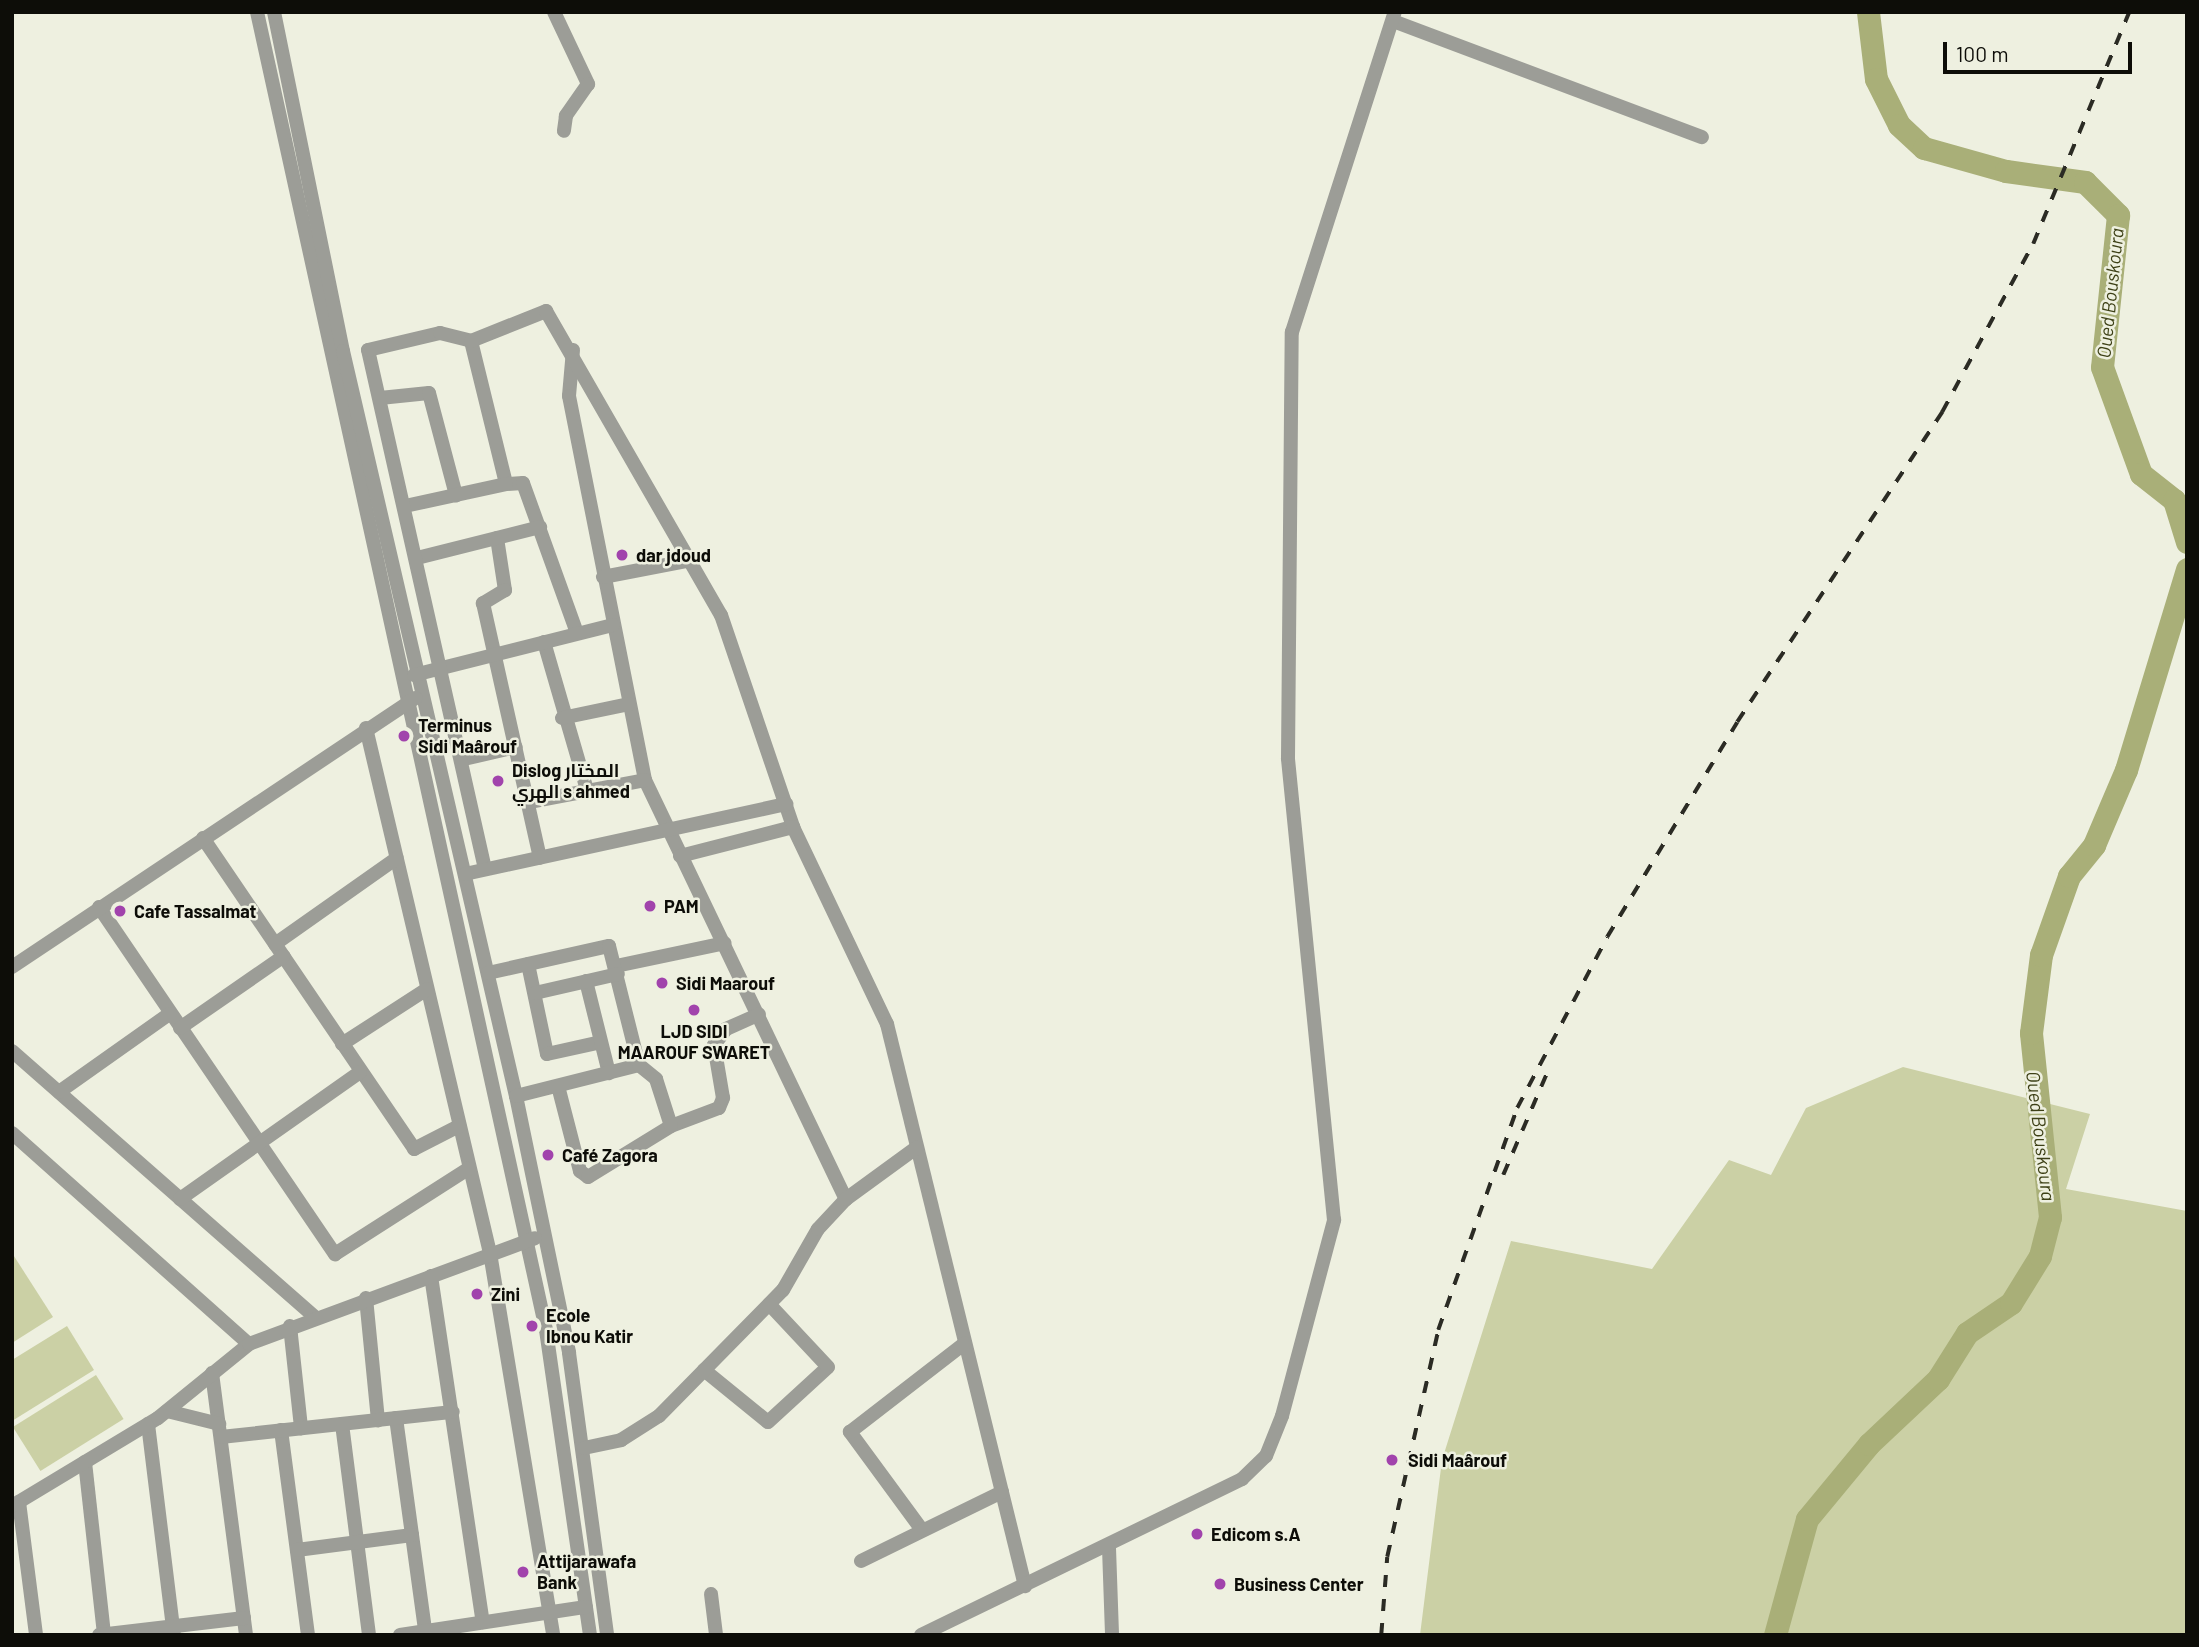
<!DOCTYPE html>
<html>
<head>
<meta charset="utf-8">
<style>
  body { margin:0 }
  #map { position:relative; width:2199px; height:1647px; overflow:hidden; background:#eef0e0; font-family:Barlow,Cairo,sans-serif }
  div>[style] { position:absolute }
  .green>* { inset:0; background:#cbd0a5; transform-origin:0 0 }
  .river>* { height:23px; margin:-11.5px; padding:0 11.5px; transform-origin:11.5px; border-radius:11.5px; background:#a9af78 }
  .minor>* { height:14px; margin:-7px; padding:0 7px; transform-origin:7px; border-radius:7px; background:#9c9d97 }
  .rail>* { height:3.5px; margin-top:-1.75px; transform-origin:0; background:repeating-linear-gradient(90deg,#2b2b24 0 12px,transparent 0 24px) }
  .dots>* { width:19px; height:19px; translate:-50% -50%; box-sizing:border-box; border:4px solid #eef0e0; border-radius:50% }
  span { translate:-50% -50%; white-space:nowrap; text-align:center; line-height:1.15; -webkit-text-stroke:5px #eef0e0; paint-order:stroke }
  .poi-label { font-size:18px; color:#0d0d08; font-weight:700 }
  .left { translate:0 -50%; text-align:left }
  .water-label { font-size:19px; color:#3d4016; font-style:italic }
  .frame { position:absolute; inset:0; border:14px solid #0d0d08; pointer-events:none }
  .scale { position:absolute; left:1943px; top:42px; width:189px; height:32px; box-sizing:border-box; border:4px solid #0d0d08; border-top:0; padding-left:9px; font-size:21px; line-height:24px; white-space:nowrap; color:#0d0d08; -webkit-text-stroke:5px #eef0e0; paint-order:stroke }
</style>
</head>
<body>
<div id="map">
  <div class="green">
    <i style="clip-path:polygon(1903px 1067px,2090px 1114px,2066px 1189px,2187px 1211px,2187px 1635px,1420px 1635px,1442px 1460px,1511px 1241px,1652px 1269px,1729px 1160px,1771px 1175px,1806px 1108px)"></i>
    <i style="clip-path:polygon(12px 1253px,53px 1317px,12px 1343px)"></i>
    <i style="clip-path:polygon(67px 1326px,94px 1370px,12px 1421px,12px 1360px)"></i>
    <i style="left:96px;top:1375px;width:52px;height:98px;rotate:58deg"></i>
  </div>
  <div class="river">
    <i style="left:1868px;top:12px;width:67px;rotate:83.2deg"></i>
    <i style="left:1876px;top:79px;width:51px;rotate:63.4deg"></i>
    <i style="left:1899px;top:125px;width:34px;rotate:43deg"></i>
    <i style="left:1924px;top:148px;width:85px;rotate:15.7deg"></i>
    <i style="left:2006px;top:171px;width:80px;rotate:7.9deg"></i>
    <i style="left:2085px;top:182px;width:47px;rotate:45deg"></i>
    <i style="left:2118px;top:215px;width:153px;rotate:96deg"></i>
    <i style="left:2102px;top:367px;width:114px;rotate:70deg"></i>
    <i style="left:2141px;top:474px;width:42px;rotate:38.2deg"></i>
    <i style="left:2174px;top:500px;width:44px;rotate:72.8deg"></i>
    <i style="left:1775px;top:1635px;width:120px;rotate:-74.6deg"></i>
    <i style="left:1807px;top:1519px;width:97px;rotate:-50.4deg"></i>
    <i style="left:1869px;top:1444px;width:95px;rotate:-43.3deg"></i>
    <i style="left:1938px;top:1379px;width:54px;rotate:-57.8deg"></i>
    <i style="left:1967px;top:1333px;width:53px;rotate:-34.3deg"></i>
    <i style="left:2011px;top:1303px;width:55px;rotate:-58.3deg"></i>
    <i style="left:2040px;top:1256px;width:40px;rotate:-75.6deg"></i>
    <i style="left:2050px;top:1217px;width:185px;rotate:-95.9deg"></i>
    <i style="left:2031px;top:1033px;width:79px;rotate:-82.7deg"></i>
    <i style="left:2041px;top:955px;width:84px;rotate:-70.5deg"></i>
    <i style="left:2069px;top:876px;width:40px;rotate:-51deg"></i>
    <i style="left:2094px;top:845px;width:82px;rotate:-66.9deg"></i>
    <i style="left:2126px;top:770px;width:210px;rotate:-73.1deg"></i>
  </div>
  <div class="minor">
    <i style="left:257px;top:12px;width:1349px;rotate:77.63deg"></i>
    <i style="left:546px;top:1330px;width:308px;rotate:81.8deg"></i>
    <i style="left:274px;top:12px;width:346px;rotate:78.5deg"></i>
    <i style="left:343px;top:351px;width:765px;rotate:76.93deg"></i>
    <i style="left:516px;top:1096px;width:262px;rotate:78.3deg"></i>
    <i style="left:569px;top:1353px;width:285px;rotate:82.3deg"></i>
    <i style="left:554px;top:12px;width:80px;rotate:64.7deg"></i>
    <i style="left:588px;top:84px;width:39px;rotate:125deg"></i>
    <i style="left:566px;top:116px;width:15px;rotate:98deg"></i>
    <i style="left:1393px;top:21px;width:330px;rotate:20.6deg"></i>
    <i style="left:471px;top:341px;width:147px;rotate:76.2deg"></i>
    <i style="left:506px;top:484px;width:17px;rotate:-3deg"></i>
    <i style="left:523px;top:483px;width:159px;rotate:70.2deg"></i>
    <i style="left:573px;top:350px;width:46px;rotate:95deg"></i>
    <i style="left:569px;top:396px;width:391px;rotate:78.8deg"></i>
    <i style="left:645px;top:780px;width:465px;rotate:64.4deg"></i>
    <i style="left:380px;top:398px;width:49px;rotate:-5.8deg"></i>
    <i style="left:429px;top:393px;width:106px;rotate:75.2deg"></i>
    <i style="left:405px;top:506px;width:103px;rotate:-12.3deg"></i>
    <i style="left:497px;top:538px;width:53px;rotate:81.3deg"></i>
    <i style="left:505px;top:590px;width:26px;rotate:149deg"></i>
    <i style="left:483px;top:603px;width:261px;rotate:77.4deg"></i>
    <i style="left:417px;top:558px;width:127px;rotate:-14.1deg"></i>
    <i style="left:603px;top:577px;width:91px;rotate:-10.8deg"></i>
    <i style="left:544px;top:642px;width:154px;rotate:73.8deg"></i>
    <i style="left:414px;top:675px;width:205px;rotate:-14.1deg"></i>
    <i style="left:562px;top:718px;width:68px;rotate:-11.8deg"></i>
    <i style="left:366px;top:728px;width:539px;rotate:76.71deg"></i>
    <i style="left:490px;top:1253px;width:387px;rotate:80.6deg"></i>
    <i style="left:464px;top:759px;width:53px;rotate:-13deg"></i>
    <i style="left:529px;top:802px;width:118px;rotate:-10.7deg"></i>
    <i style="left:203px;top:838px;width:376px;rotate:55.8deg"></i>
    <i style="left:414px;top:1149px;width:51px;rotate:-27.1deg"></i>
    <i style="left:680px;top:856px;width:117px;rotate:-14.4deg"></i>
    <i style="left:485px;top:869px;width:532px;rotate:-102.7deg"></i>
    <i style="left:368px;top:350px;width:74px;rotate:-13.3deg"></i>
    <i style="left:440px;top:333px;width:32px;rotate:14deg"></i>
    <i style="left:471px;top:341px;width:81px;rotate:-21.8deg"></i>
    <i style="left:546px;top:311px;width:351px;rotate:60.1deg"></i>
    <i style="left:721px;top:615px;width:224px;rotate:71.2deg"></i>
    <i style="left:793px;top:827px;width:218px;rotate:64.5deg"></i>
    <i style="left:887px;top:1024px;width:579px;rotate:76.2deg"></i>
    <i style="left:465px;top:874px;width:329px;rotate:-12.3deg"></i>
    <i style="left:99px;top:907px;width:420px;rotate:55.8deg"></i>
    <i style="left:335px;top:1254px;width:158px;rotate:-32.6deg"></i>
    <i style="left:275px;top:944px;width:149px;rotate:-35.2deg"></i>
    <i style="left:528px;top:964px;width:92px;rotate:78.1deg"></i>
    <i style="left:547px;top:1054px;width:55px;rotate:-12.5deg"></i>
    <i style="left:616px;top:966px;width:111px;rotate:-11.9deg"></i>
    <i style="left:12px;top:967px;width:485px;rotate:-33.7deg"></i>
    <i style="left:488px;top:973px;width:124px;rotate:-12.6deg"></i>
    <i style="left:609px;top:946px;width:123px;rotate:75.9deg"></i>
    <i style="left:586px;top:981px;width:95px;rotate:76deg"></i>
    <i style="left:535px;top:993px;width:85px;rotate:-12.9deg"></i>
    <i style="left:180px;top:1028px;width:126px;rotate:-34.7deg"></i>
    <i style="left:342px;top:1044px;width:101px;rotate:-32.9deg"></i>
    <i style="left:12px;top:1051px;width:402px;rotate:41.3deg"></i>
    <i style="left:558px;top:1086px;width:88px;rotate:75.5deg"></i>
    <i style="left:580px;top:1171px;width:10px;rotate:37deg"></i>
    <i style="left:588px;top:1177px;width:97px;rotate:-31.6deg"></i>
    <i style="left:671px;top:1126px;width:51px;rotate:-20.6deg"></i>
    <i style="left:719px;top:1108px;width:11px;rotate:-68deg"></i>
    <i style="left:723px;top:1098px;width:54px;rotate:-99.6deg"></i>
    <i style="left:714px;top:1045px;width:20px;rotate:-53deg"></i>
    <i style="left:726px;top:1029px;width:36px;rotate:-24deg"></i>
    <i style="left:59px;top:1092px;width:135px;rotate:-35.3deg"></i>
    <i style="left:516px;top:1096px;width:127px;rotate:-14.1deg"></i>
    <i style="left:639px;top:1065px;width:22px;rotate:39deg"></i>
    <i style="left:656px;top:1079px;width:49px;rotate:72.3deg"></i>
    <i style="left:12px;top:1133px;width:317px;rotate:41.7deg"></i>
    <i style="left:180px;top:1199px;width:220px;rotate:-35.2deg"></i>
    <i style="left:431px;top:1276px;width:350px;rotate:81.5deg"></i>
    <i style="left:366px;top:1298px;width:123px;rotate:84.4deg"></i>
    <i style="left:290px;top:1326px;width:103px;rotate:83.8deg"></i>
    <i style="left:704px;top:1370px;width:82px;rotate:39.1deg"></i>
    <i style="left:768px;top:1422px;width:81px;rotate:-42.5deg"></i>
    <i style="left:828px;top:1367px;width:86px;rotate:-133.1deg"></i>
    <i style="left:212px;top:1373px;width:264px;rotate:82.6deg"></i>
    <i style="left:167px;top:1411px;width:54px;rotate:14deg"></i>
    <i style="left:396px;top:1418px;width:215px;rotate:82.2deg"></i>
    <i style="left:148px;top:1424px;width:213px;rotate:83deg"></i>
    <i style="left:342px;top:1424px;width:213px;rotate:82.7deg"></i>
    <i style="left:281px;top:1430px;width:207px;rotate:82.5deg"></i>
    <i style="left:221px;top:1437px;width:233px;rotate:-6.2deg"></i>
    <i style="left:584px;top:1448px;width:38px;rotate:-12deg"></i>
    <i style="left:621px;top:1440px;width:45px;rotate:-32.3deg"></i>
    <i style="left:659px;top:1416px;width:177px;rotate:-45.5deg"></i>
    <i style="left:783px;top:1290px;width:70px;rotate:-60.2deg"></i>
    <i style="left:818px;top:1229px;width:41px;rotate:-47deg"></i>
    <i style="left:846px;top:1199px;width:87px;rotate:-36.1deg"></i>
    <i style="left:85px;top:1462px;width:174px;rotate:83.7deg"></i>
    <i style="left:19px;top:1502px;width:134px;rotate:82.7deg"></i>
    <i style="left:12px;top:1506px;width:170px;rotate:-31.1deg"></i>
    <i style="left:158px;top:1418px;width:117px;rotate:-39.1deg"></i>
    <i style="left:249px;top:1344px;width:305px;rotate:-20.3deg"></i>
    <i style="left:922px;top:1530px;width:122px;rotate:-126.3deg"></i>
    <i style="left:850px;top:1432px;width:145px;rotate:-37.7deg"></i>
    <i style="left:1109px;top:1548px;width:87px;rotate:88deg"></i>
    <i style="left:297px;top:1550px;width:116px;rotate:-7.4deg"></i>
    <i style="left:861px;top:1561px;width:157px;rotate:-26.1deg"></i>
    <i style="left:711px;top:1594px;width:41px;rotate:83deg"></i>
    <i style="left:99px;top:1635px;width:146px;rotate:-6.7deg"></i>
    <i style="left:400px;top:1635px;width:188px;rotate:-8.6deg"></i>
    <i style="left:921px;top:1635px;width:357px;rotate:-25.9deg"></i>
    <i style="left:1242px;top:1479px;width:33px;rotate:-44deg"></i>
    <i style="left:1266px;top:1456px;width:43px;rotate:-68.2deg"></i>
    <i style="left:1282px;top:1416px;width:203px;rotate:-75.1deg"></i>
    <i style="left:1334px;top:1220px;width:464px;rotate:-95.7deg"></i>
    <i style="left:1288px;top:758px;width:426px;rotate:-89.5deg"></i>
    <i style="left:1292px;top:332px;width:336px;rotate:-72.2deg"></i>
  </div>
  <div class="rail">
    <i style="left:1503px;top:1175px;width:119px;rotate:-66.7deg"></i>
    <i style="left:1381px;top:1635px;width:78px;rotate:-85.6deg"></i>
    <i style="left:1387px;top:1557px;width:233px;rotate:-77.3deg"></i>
    <i style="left:1438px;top:1330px;width:236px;rotate:-70.4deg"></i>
    <i style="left:1517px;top:1108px;width:193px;rotate:-62.2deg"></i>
    <i style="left:1607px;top:937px;width:251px;rotate:-58.8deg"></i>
    <i style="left:1737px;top:722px;width:372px;rotate:-56.5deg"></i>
    <i style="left:1942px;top:412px;width:191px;rotate:-61.6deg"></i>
    <i style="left:2033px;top:244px;width:251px;rotate:-67.5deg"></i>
  </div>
  <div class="dots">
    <i style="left:622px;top:555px;background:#a143ac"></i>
    <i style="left:404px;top:736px;background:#a143ac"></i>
    <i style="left:498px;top:781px;background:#a143ac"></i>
    <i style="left:650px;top:906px;background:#a143ac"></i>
    <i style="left:120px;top:911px;background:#a143ac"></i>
    <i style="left:662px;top:983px;background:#a143ac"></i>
    <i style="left:694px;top:1010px;background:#a143ac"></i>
    <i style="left:548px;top:1155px;background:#a143ac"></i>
    <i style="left:477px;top:1294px;background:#a143ac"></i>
    <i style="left:532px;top:1326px;background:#a143ac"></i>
    <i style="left:1392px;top:1460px;background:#a143ac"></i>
    <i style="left:1197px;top:1534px;background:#a143ac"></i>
    <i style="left:523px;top:1572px;background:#a143ac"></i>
    <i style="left:1220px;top:1584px;background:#a143ac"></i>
  </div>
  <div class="poi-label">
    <span class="left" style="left:636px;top:555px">dar jdoud</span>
    <span class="left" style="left:418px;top:736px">Terminus<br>Sidi Maârouf</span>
    <span class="left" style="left:512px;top:781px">Dislog المختار<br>الهري s ahmed</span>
    <span class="left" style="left:664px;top:906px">PAM</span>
    <span class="left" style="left:134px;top:911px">Cafe Tassalmat</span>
    <span class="left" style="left:676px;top:983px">Sidi Maarouf</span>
    <span style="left:694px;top:1042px">LJD SIDI<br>MAAROUF SWARET</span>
    <span class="left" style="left:562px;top:1155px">Café Zagora</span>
    <span class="left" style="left:491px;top:1294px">Zini</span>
    <span class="left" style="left:546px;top:1326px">Ecole<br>Ibnou Katir</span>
    <span class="left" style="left:1408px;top:1460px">Sidi Maârouf</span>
    <span class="left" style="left:1211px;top:1534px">Edicom s.A</span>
    <span class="left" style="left:537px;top:1572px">Attijarawafa<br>Bank</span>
    <span class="left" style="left:1234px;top:1584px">Business Center</span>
  </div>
  <div class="water-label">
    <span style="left:2110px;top:293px;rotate:-84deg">Oued Bouskoura</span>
    <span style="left:2041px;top:1136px;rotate:83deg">Oued Bouskoura</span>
  </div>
  <div class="frame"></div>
  <div class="scale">100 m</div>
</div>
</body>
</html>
